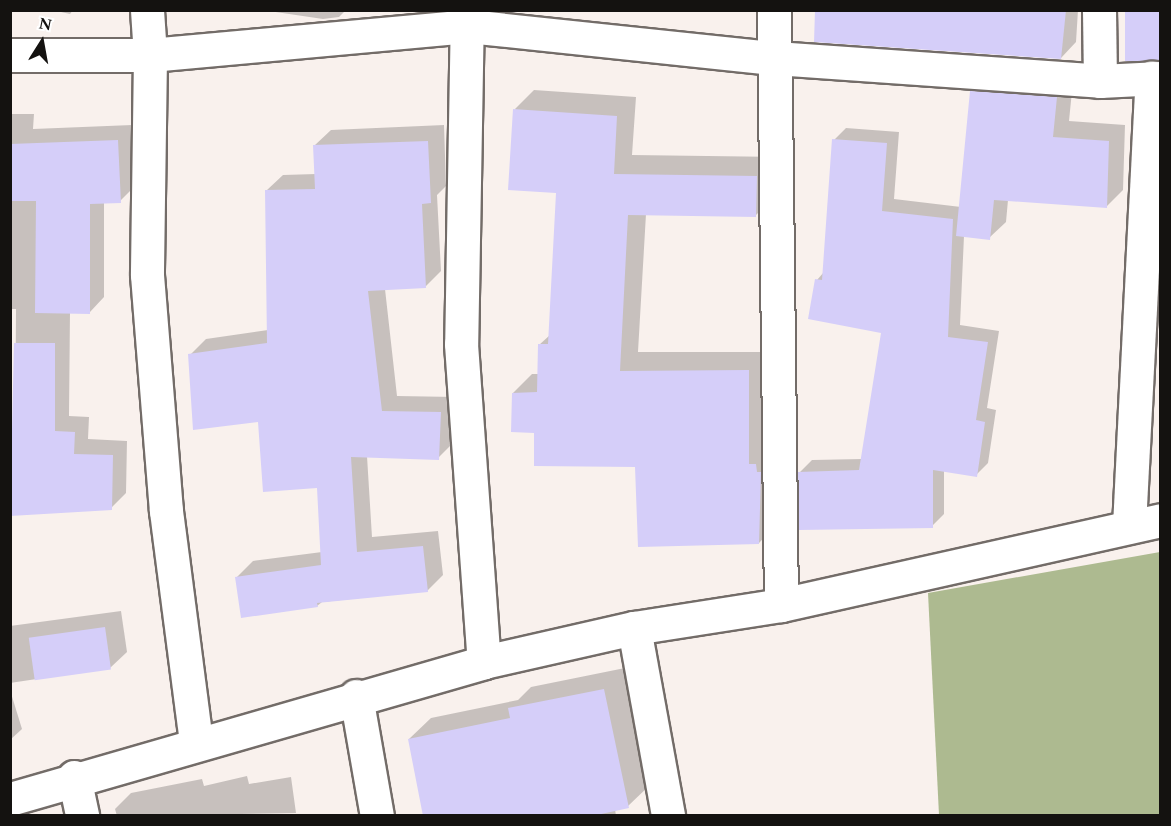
<!DOCTYPE html>
<html>
<head>
<meta charset="utf-8">
<style>
  body { margin:0 }
  #map { position:relative; width:1171px; height:826px; overflow:hidden; background:#f9f1ed; font-family:Spectral,serif }
  div>[style] { position:absolute }
  .forest>* { inset:0; background:#adba90 }
  .shadow>* { inset:0; background:#0003 }
  .building>* { inset:0; background:#d5cef9; transform-origin:0 0 }
  .roads { filter:drop-shadow(2px 0 #736c68) drop-shadow(-2px 0 #736c68) drop-shadow(0 2px #736c68) drop-shadow(0 -2px #736c68) }
  .street>* { height:33px; margin:-16.5px; padding:0 16.5px; transform-origin:16.5px; border-radius:16.5px; background:#fff }
  span { translate:-50% -50%; white-space:nowrap; text-align:center; line-height:1.15; -webkit-text-stroke:5px #fff; paint-order:stroke }
  .frame { position:absolute; inset:0; border:12px solid #141210; pointer-events:none }
  .north { position:absolute; left:12px; top:12px; width:60px; height:60px; -webkit-text-stroke:4px #fff; paint-order:stroke; rotate:11deg; font-size:16px; font-weight:700; line-height:24px; text-align:center; color:#141210 }
  .north::after { content:''; display:block; margin:auto; width:21px; height:27px; background:#141210; clip-path:polygon(50% 0,100% 100%,50% 72%,0 100%) }
</style>
</head>
<body>
<div id="map">
  <div class="forest">
    <i style="clip-path:polygon(1160px 552px,1160px 815px,939px 815px,928px 593px)"></i>
  </div>
  <div class="shadow">
    <i style="clip-path:polygon(52px 10px,73px 10px,70px 14px)"></i>
    <i style="clip-path:polygon(262px 10px,346px 10px,339px 17px,323px 19px)"></i>
    <i style="clip-path:polygon(817px 10px,1078px 10px,1076px 42px,1061px 58px)"></i>
    <i style="clip-path:polygon(988px 75px,1073px 81px,1069px 121px,1125px 125px,1123px 190px,1106px 207px,1008px 200px,1006px 222px,989px 238px,964px 236px,960px 325px,999px 331px,987px 408px,996px 410px,988px 463px,976px 475px,944px 471px,944px 514px,932px 526px,800px 472px,812px 460px,862px 459px,882px 331px,817px 280px,824px 272px,834px 140px,846px 128px,899px 132px,894px 199px,961px 207px,972px 91px)"></i>
    <i style="clip-path:polygon(534px 90px,636px 97px,632px 155px,775px 157px,775px 196px,756px 215px,646px 214px,638px 352px,768px 352px,778px 523px,759px 543px,637px 465px,536px 431px,513px 393px,532px 374px,539px 374px,539px 345px,550px 335px,557px 192px,515px 109px)"></i>
    <i style="clip-path:polygon(10px 114px,34px 114px,33px 129px,132px 125px,135px 186px,120px 201px,104px 202px,104px 297px,90px 312px,70px 312px,69px 416px,89px 417px,88px 439px,127px 441px,126px 493px,111px 508px,11px 514px,10px 551px,10px 458px,15px 454px,16px 309px,10px 309px)"></i>
    <i style="clip-path:polygon(444px 125px,446px 186px,437px 195px,441px 271px,425px 287px,385px 289px,397px 396px,456px 397px,454px 442px,438px 458px,367px 456px,372px 537px,438px 531px,443px 575px,427px 591px,322px 602px,317px 606px,237px 577px,253px 561px,322px 552px,319px 486px,260px 420px,190px 355px,206px 339px,268px 330px,267px 190px,283px 175px,316px 174px,315px 145px,331px 130px)"></i>
    <i style="clip-path:polygon(121px 611px,127px 652px,110px 668px,10px 683px,10px 626px)"></i>
    <i style="clip-path:polygon(625px 668px,650px 785px,628px 806px,615px 809px,616px 816px,425px 816px,409px 739px,431px 718px,518px 700px,531px 687px)"></i>
    <i style="clip-path:polygon(10px 690px,22px 729px,10px 740px)"></i>
    <i style="clip-path:polygon(247px 776px,249px 784px,291px 777px,296px 813px,117px 816px,115px 809px,131px 793px,202px 779px,204px 786px)"></i>
  </div>
  <div class="building">
    <i style="clip-path:polygon(815px 10px,1066px 10px,1061px 59px,814px 42px)"></i>
    <i style="left:1125px;top:10px;width:36px;height:51px"></i>
    <i style="clip-path:polygon(970px 91px,1057px 97px,1053px 137px,1109px 141px,1107px 208px,994px 200px,990px 240px,956px 236px)"></i>
    <i style="clip-path:polygon(513px 109px,617px 116px,614px 174px,757px 176px,756px 217px,628px 215px,620px 371px,749px 370px,749px 464px,756px 464px,757px 472px,761px 472px,759px 544px,638px 547px,635px 467px,534px 466px,534px 433px,511px 432px,512px 393px,537px 392px,538px 344px,548px 344px,556px 193px,508px 190px)"></i>
    <i style="clip-path:polygon(832px 139px,887px 143px,882px 211px,953px 219px,948px 337px,988px 342px,976px 420px,985px 422px,977px 477px,933px 470px,933px 528px,799px 530px,798px 472px,859px 470px,881px 333px,808px 319px,815px 279px,822px 280px)"></i>
    <i style="clip-path:polygon(118px 140px,121px 203px,90px 204px,90px 314px,35px 313px,36px 201px,10px 201px,10px 144px)"></i>
    <i style="clip-path:polygon(428px 141px,431px 203px,422px 204px,426px 288px,368px 291px,382px 411px,441px 412px,439px 460px,351px 457px,357px 552px,423px 546px,428px 592px,317px 603px,318px 607px,241px 618px,235px 577px,321px 565px,317px 488px,263px 492px,258px 422px,193px 430px,188px 354px,267px 343px,265px 190px,315px 189px,313px 145px)"></i>
    <i style="clip-path:polygon(14px 343px,55px 343px,55px 431px,75px 432px,74px 454px,113px 455px,112px 510px,10px 516px)"></i>
    <i style="left:105px;top:627px;width:43px;height:77px;rotate:82deg"></i>
    <i style="clip-path:polygon(604px 689px,629px 808px,592px 816px,423px 816px,408px 739px,510px 718px,508px 708px)"></i>
  </div>
  <div class="roads">
    <div class="street">
      <i style="left:147px;top:10px;width:45px;rotate:86.2deg"></i>
      <i style="left:150px;top:55px;width:220px;rotate:90.8deg"></i>
      <i style="left:147px;top:275px;width:237px;rotate:85.4deg"></i>
      <i style="left:166px;top:511px;width:234px;rotate:82.6deg"></i>
      <i style="left:467px;top:10px;width:334px;rotate:91deg"></i>
      <i style="left:461px;top:344px;width:319px;rotate:85.9deg"></i>
      <i style="left:774px;top:10px;width:595px;rotate:89.33deg"></i>
      <i style="left:1099px;top:10px;width:71px;rotate:89.2deg"></i>
      <i style="left:10px;top:55px;width:140px"></i>
      <i style="left:150px;top:55px;width:319px;rotate:-5.2deg"></i>
      <i style="left:468px;top:26px;width:309px;rotate:6deg"></i>
      <i style="left:775px;top:58px;width:326px;rotate:4deg"></i>
      <i style="left:1100px;top:81px;width:60px;rotate:-2.9deg"></i>
      <i style="left:1129px;top:526px;width:449px;rotate:-87.1deg"></i>
      <i style="left:634px;top:628px;width:191px;rotate:79.7deg"></i>
      <i style="left:356px;top:696px;width:122px;rotate:80.1deg"></i>
      <i style="left:74px;top:777px;width:40px;rotate:78deg"></i>
      <i style="left:10px;top:799px;width:493px;rotate:-16.1deg"></i>
      <i style="left:484px;top:662px;width:154px;rotate:-12.8deg"></i>
      <i style="left:634px;top:628px;width:149px;rotate:-8.9deg"></i>
      <i style="left:781px;top:605px;width:388px;rotate:-12.6deg"></i>
    </div>
  </div>
  <div class="frame"></div>
  <div class="north">N</div>
</div>
</body>
</html>
